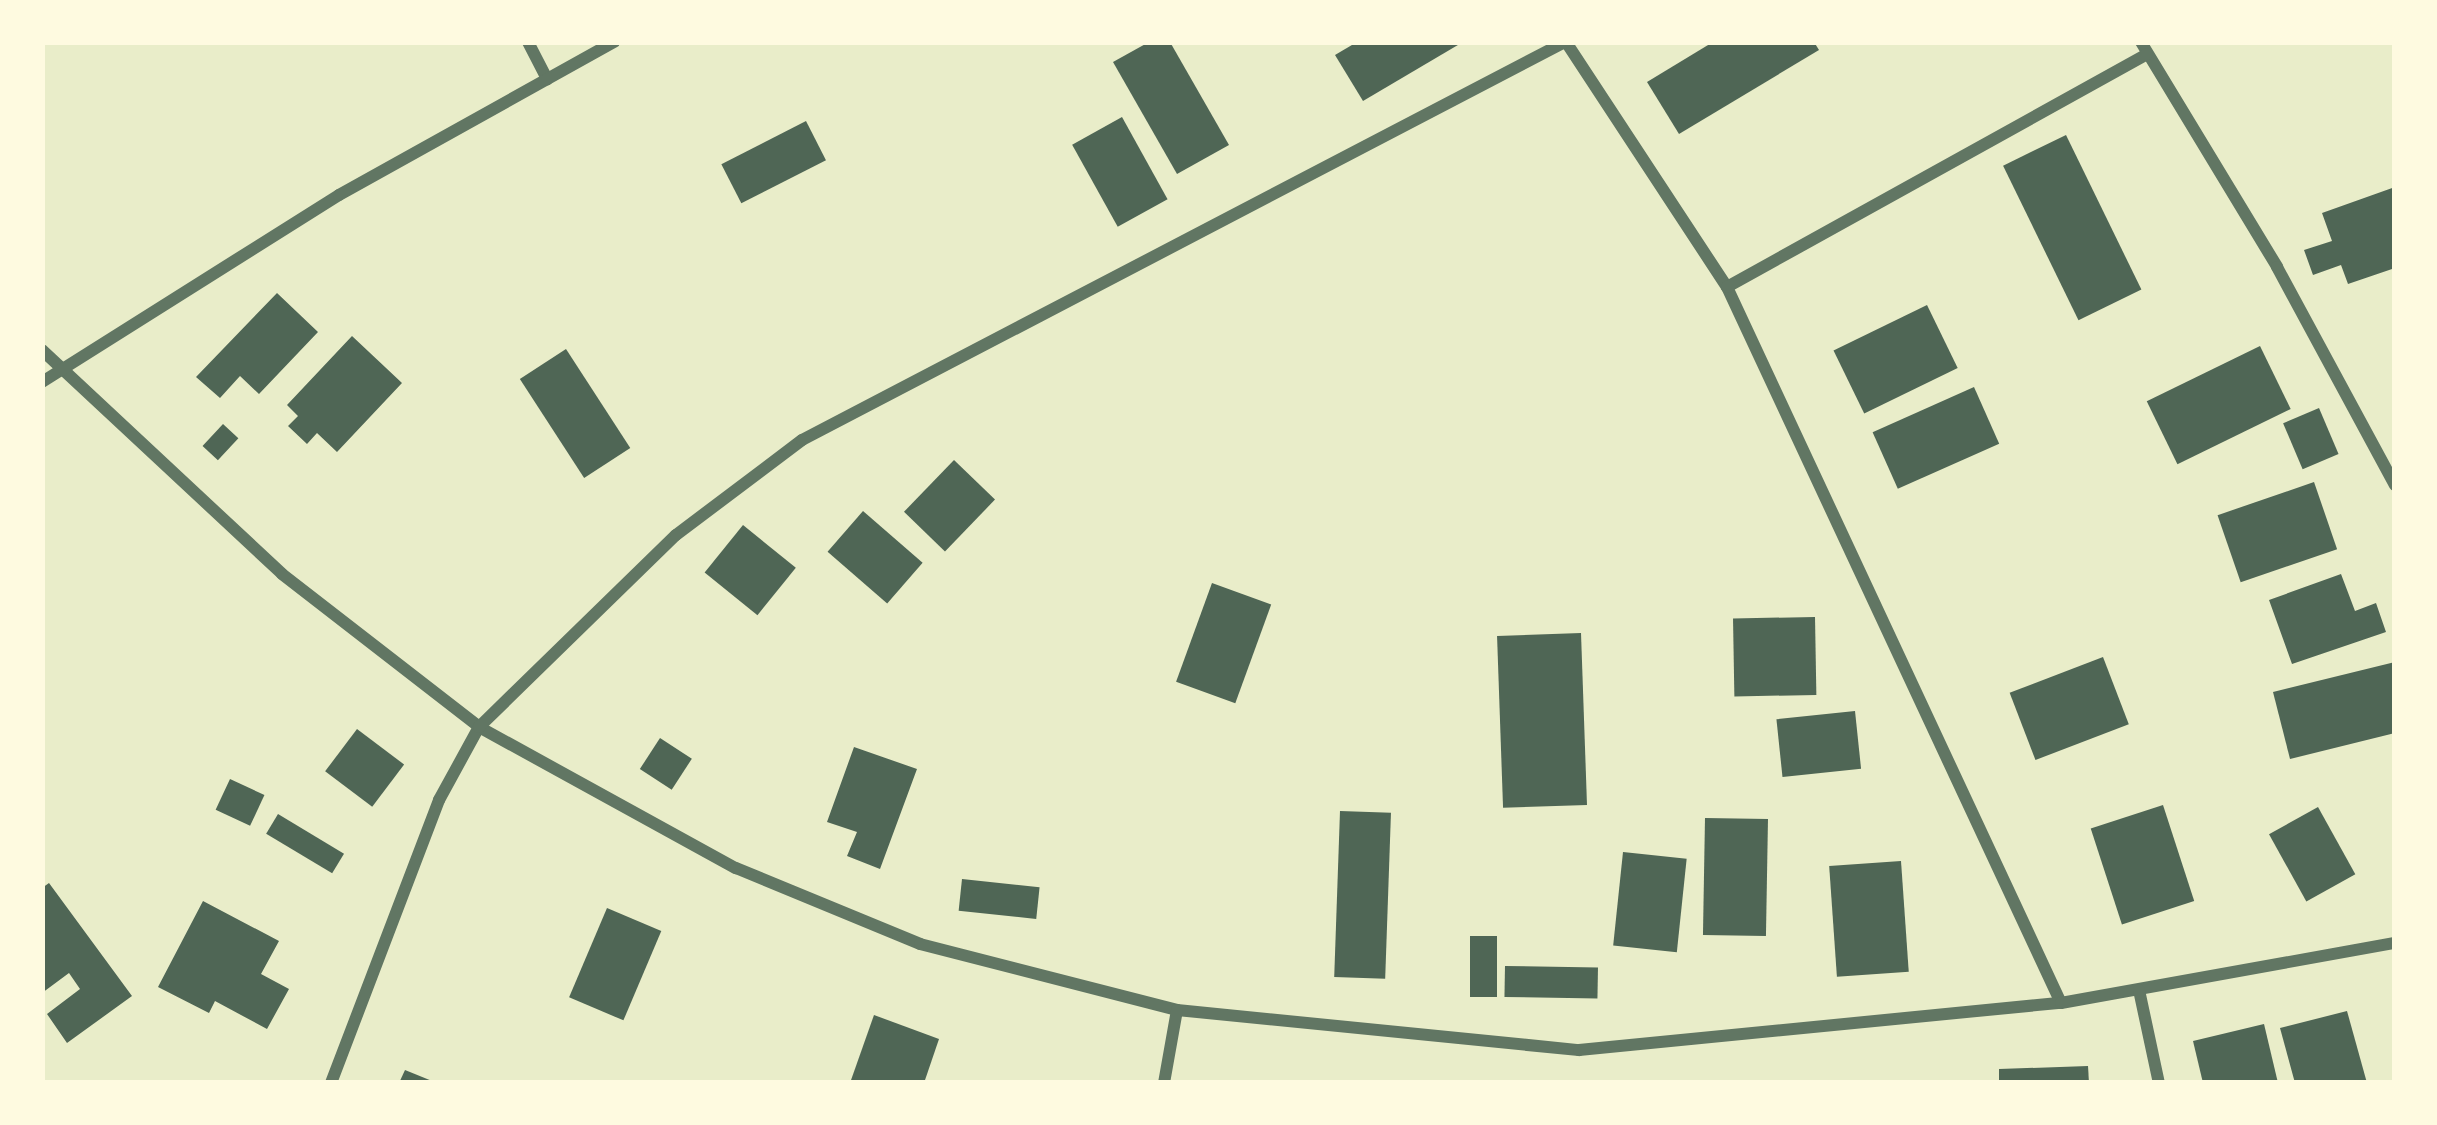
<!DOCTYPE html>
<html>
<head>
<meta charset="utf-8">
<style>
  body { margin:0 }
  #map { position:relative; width:2437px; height:1125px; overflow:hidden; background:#e9edc9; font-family:Commissioner,sans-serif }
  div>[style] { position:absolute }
  .building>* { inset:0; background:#4f6655; transform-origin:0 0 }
  .minor>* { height:12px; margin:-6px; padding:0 6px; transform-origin:6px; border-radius:6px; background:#617663 }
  span { translate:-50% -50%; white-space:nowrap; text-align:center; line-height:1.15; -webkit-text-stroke:12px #fefae0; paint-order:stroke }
  .frame { position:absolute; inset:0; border:45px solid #fefae0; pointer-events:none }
</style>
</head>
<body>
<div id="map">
  <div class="building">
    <i style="clip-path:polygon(1149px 42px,1170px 42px,1229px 145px,1177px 174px,1113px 62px)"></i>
    <i style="clip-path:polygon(1357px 42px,1463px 42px,1363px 101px,1335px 55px)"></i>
    <i style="clip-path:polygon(1713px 42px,1814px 42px,1819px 50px,1679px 134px,1647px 82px)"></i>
    <i style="left:1122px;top:117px;width:94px;height:57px;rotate:61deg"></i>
    <i style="left:806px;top:121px;width:44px;height:95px;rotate:63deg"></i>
    <i style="left:2066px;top:135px;width:172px;height:70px;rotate:64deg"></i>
    <i style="clip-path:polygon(2395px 187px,2395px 268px,2348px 284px,2341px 265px,2313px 275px,2304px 250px,2332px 241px,2322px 213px)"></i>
    <i style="clip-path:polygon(277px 293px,318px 332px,259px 394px,240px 376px,220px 398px,196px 377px)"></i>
    <i style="left:1927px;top:305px;width:70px;height:104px;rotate:64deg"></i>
    <i style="clip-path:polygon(352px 336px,402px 383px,337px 452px,317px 433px,307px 444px,288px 426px,298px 416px,287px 405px)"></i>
    <i style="left:2260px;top:346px;width:70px;height:126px;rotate:64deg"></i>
    <i style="left:566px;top:349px;width:118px;height:55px;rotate:57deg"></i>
    <i style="left:1974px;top:387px;width:62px;height:111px;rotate:66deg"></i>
    <i style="left:2319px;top:408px;width:50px;height:39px;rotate:67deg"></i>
    <i style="left:223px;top:424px;width:21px;height:30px;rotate:43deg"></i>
    <i style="left:954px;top:460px;width:57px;height:72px;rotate:44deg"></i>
    <i style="left:2314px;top:482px;width:71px;height:102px;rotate:71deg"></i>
    <i style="left:863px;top:511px;width:79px;height:54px;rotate:41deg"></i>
    <i style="left:743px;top:525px;width:68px;height:61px;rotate:39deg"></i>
    <i style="clip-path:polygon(2341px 574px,2355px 611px,2376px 603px,2386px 632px,2292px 664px,2269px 600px)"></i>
    <i style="left:1212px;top:583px;width:63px;height:105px;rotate:20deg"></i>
    <i style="left:1815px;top:617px;width:78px;height:82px;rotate:89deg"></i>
    <i style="left:1581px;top:633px;width:172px;height:84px;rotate:88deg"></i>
    <i style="left:2103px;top:657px;width:72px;height:100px;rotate:69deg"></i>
    <i style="clip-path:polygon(2395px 662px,2395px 733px,2290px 759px,2273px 692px)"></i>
    <i style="left:1855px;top:711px;width:58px;height:79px;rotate:84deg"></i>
    <i style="left:357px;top:729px;width:59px;height:53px;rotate:37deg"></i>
    <i style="left:660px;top:738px;width:38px;height:37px;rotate:33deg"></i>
    <i style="clip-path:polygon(854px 747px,917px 769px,880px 869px,847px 856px,857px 832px,827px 822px)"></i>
    <i style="left:230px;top:779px;width:38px;height:34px;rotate:25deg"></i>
    <i style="left:2163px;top:805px;width:101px;height:76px;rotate:72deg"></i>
    <i style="left:2318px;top:807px;width:77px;height:56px;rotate:61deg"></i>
    <i style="left:1340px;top:811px;width:51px;height:166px;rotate:2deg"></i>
    <i style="left:278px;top:814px;width:77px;height:23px;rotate:31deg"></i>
    <i style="left:1705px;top:818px;width:63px;height:117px;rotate:1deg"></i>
    <i style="left:1623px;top:852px;width:64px;height:94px;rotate:6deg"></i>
    <i style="left:1901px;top:861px;width:111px;height:72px;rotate:86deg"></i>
    <i style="left:962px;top:879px;width:78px;height:32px;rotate:6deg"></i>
    <i style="clip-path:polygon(49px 883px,132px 996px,67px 1043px,47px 1014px,80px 989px,69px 973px,42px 993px,42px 888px)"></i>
    <i style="clip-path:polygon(203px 901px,279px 941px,261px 974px,289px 989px,267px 1029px,215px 1001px,209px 1013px,158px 987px)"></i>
    <i style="left:607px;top:908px;width:59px;height:97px;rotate:23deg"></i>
    <i style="left:1470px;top:936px;width:27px;height:61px"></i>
    <i style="left:1505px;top:966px;width:93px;height:31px;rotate:1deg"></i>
    <i style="clip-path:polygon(2347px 1011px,2367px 1083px,2295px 1083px,2280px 1028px)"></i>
    <i style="clip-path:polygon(874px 1015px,939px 1039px,924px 1083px,850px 1083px)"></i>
    <i style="clip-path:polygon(2264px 1024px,2278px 1083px,2203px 1083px,2193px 1041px)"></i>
    <i style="clip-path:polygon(2088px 1066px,2089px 1083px,1999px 1083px,1999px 1069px)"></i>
    <i style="clip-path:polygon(405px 1070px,437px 1083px,399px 1083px)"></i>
  </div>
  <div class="minor">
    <i style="left:528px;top:42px;width:42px;rotate:62.8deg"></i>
    <i style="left:1566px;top:42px;width:293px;rotate:56.7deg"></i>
    <i style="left:1727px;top:287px;width:790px;rotate:64.99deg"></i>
    <i style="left:2141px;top:42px;width:263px;rotate:58.8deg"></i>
    <i style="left:2277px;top:267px;width:248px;rotate:61.6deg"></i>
    <i style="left:1727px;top:287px;width:480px;rotate:-29deg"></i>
    <i style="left:42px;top:350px;width:328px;rotate:43deg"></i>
    <i style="left:282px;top:574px;width:249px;rotate:37.8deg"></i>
    <i style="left:479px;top:727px;width:293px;rotate:28.8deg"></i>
    <i style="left:736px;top:868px;width:199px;rotate:22.4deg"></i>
    <i style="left:920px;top:944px;width:265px;rotate:14.4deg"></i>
    <i style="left:1177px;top:1010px;width:404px;rotate:5.7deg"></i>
    <i style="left:1579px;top:1050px;width:484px;rotate:-5.6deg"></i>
    <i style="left:2061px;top:1003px;width:339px;rotate:-10.2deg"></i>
    <i style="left:42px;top:382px;width:351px;rotate:-32.2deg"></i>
    <i style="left:339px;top:195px;width:315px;rotate:-29.1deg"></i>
    <i style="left:2139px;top:990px;width:95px;rotate:77.9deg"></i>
    <i style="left:331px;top:1083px;width:303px;rotate:-69.1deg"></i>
    <i style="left:439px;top:800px;width:83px;rotate:-61.3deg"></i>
    <i style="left:479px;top:727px;width:275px;rotate:-44.3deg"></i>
    <i style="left:676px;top:535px;width:158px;rotate:-37deg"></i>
    <i style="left:802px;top:440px;width:861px;rotate:-27.55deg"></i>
    <i style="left:1164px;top:1083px;width:74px;rotate:-79.9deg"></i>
  </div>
  <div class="frame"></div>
</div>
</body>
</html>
